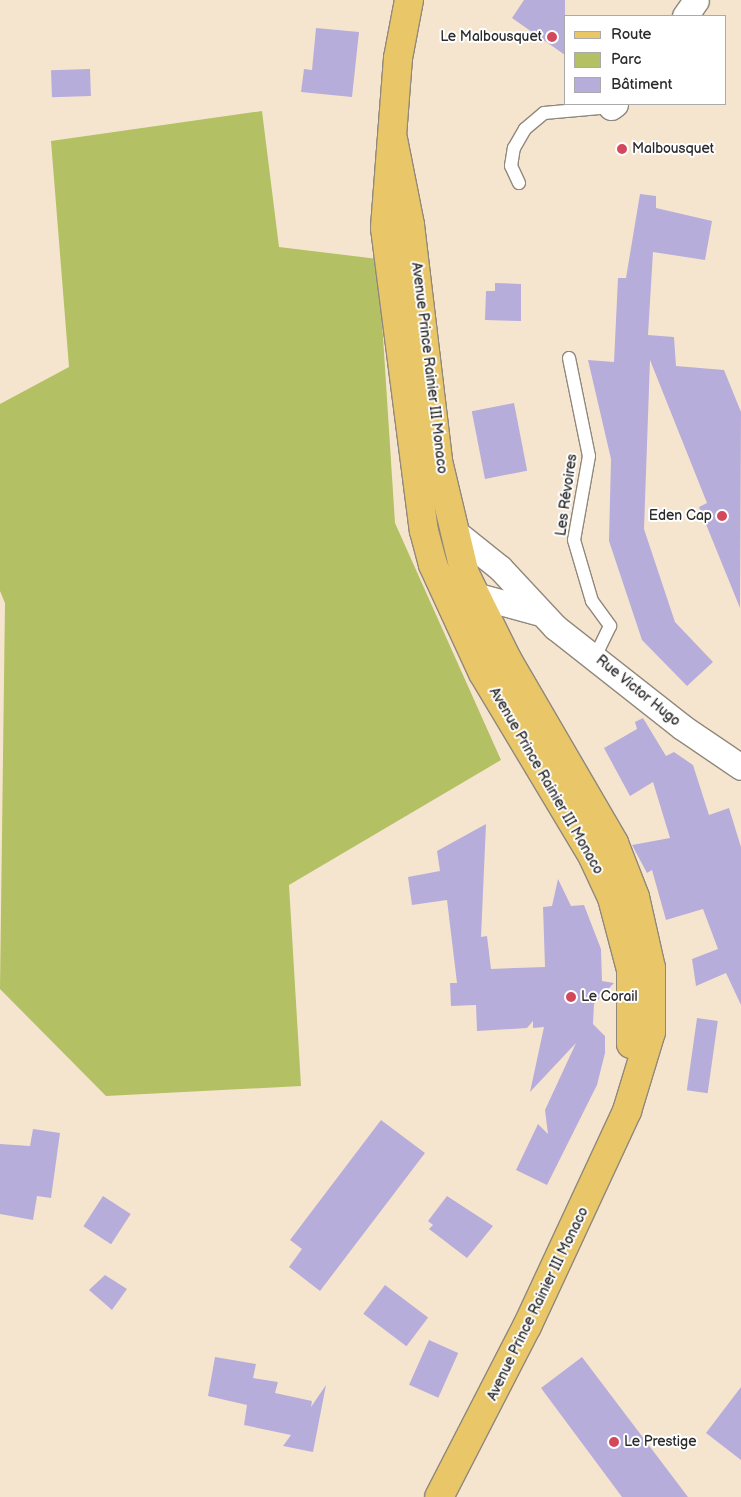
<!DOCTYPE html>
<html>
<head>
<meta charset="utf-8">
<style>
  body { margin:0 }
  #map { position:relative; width:741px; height:1497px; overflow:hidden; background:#f6e5ce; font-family:"Balsamiq Sans",sans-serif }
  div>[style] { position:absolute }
  .green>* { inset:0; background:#b3c063 }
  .building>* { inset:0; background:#b7addb; transform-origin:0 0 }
  .roads { filter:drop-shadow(1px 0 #90887c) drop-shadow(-1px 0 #90887c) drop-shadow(0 1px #90887c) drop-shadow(0 -1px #90887c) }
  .service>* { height:12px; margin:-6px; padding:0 6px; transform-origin:6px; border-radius:6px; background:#fff }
  .minor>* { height:25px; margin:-12.5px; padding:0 12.5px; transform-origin:12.5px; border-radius:12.5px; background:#fff }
  .primary>* { height:28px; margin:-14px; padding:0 14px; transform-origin:14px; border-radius:14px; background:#e9c769 }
  .dots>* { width:14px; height:14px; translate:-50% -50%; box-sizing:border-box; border:2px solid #fff; border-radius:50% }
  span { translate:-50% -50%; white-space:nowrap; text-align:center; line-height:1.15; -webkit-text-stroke:4px #fff; paint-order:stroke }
  .poi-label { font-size:14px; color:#2b2b2b }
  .right { translate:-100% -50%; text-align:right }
  .left { translate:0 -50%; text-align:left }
  .street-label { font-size:14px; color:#2b2b2b }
  .legend { position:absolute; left:564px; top:15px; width:162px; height:90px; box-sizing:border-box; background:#fff; border:1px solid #aaa; margin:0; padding:6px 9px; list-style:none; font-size:15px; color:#2b2b2b }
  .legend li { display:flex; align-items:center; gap:10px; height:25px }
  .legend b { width:25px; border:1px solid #aaa }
</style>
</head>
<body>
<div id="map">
  <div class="green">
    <i style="clip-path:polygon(262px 111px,279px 247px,378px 259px,395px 523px,501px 760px,289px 885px,301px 1086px,106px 1096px,0 989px,5px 603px,0 591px,0 404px,69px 367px,51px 141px)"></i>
  </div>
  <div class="building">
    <i style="clip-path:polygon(524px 0,565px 0,565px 55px,512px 18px)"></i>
    <i style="clip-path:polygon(316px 28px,359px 32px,352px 97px,301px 92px,304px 69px,312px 70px)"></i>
    <i style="left:90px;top:69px;width:27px;height:39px;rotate:88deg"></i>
    <i style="clip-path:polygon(640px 194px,656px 196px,656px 208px,712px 221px,705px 260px,653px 252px,648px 335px,674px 337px,676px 366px,724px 370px,741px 412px,740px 608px,699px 507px,707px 503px,650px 360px,644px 529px,675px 622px,713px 662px,687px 686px,642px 640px,609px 541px,611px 459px,588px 360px,614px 362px,618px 278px,626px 278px)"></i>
    <i style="clip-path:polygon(495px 283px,521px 284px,521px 321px,485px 320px,486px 291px,495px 291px)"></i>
    <i style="left:514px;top:403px;width:69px;height:43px;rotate:79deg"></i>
    <i style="clip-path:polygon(643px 718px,666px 756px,674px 752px,693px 765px,709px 815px,729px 808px,741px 847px,741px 1005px,726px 973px,696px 986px,692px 959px,718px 949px,703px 909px,666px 920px,652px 870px,647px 873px,632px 845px,670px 838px,653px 782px,630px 796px,604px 748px,637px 729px,635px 722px)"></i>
    <i style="clip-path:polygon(486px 824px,481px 937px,487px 936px,491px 969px,545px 967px,543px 907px,552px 906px,558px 879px,571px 906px,584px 905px,601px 949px,602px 981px,614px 983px,594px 1004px,593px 1024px,605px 1036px,605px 1053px,597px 1085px,547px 1185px,516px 1170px,538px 1124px,548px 1134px,545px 1110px,576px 1043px,530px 1092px,544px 1027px,533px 1028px,533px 1021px,527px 1028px,477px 1031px,476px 1005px,451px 1006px,450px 983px,457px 983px,447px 900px,412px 905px,408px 877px,440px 871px,437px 851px)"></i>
    <i style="left:697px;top:1018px;width:21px;height:73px;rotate:8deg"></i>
    <i style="clip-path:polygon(381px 1120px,425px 1153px,320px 1291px,289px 1267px,302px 1249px,290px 1240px)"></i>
    <i style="clip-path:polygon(33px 1129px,60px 1133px,51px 1198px,37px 1196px,33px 1220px,0 1214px,0 1144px,30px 1146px)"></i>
    <i style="left:103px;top:1196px;width:33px;height:36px;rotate:33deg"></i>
    <i style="clip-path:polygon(447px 1196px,493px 1226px,467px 1258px,429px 1229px,433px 1225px,428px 1221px)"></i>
    <i style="clip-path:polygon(105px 1275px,127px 1289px,112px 1310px,89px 1290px)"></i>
    <i style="left:385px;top:1285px;width:54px;height:36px;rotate:37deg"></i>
    <i style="left:429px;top:1340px;width:32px;height:49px;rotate:24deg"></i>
    <i style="clip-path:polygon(215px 1357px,256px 1364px,253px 1378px,278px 1382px,275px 1393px,312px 1401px,311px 1407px,326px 1385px,313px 1452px,283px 1446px,291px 1435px,244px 1425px,247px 1405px,208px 1396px)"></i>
    <i style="clip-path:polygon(582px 1357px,688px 1497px,622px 1497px,541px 1388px)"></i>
    <i style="clip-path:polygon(741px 1387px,741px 1460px,706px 1433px)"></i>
  </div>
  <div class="roads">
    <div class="service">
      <i style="left:519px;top:183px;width:19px;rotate:-115deg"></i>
      <i style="left:511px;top:166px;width:18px;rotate:-81deg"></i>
      <i style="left:514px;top:148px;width:22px;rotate:-60deg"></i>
      <i style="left:525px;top:129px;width:25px;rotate:-40deg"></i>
      <i style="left:544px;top:113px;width:67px;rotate:-5.1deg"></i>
      <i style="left:569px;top:358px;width:100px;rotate:78.5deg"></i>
      <i style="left:589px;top:456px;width:85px;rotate:100.1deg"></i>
      <i style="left:574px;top:540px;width:64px;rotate:73.6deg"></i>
      <i style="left:592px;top:601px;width:31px;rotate:54deg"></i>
      <i style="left:610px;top:626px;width:34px;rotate:116deg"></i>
    </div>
    <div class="minor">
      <i style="left:685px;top:16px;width:19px;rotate:-55deg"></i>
      <i style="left:611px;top:107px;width:5px;rotate:-37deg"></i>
      <i style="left:455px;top:532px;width:58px;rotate:38.7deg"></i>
      <i style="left:500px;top:568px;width:81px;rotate:47deg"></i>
      <i style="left:555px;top:627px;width:162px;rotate:38.2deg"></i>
      <i style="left:682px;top:727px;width:71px;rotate:34.1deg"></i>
      <i style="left:460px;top:591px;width:80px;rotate:15.3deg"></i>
    </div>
    <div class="primary">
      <i style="left:409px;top:0;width:59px;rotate:100.7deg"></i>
      <i style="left:398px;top:58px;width:170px;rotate:94.4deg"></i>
      <i style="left:385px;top:228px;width:305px;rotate:82.7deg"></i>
      <i style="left:424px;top:531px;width:35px;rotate:75deg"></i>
      <i style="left:433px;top:565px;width:119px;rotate:65.2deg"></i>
      <i style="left:483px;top:673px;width:214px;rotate:59.1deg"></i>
      <i style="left:593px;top:857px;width:45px;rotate:65.1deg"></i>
      <i style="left:612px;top:898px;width:74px;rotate:75.2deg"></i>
      <i style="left:631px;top:970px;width:74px;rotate:90deg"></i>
      <i style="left:393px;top:139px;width:88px;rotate:78.8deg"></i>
      <i style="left:410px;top:225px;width:238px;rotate:83.2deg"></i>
      <i style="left:438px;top:461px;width:116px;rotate:76.6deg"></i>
      <i style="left:465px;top:574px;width:95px;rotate:63.7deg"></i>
      <i style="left:507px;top:659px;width:213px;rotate:59.8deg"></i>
      <i style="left:614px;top:843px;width:58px;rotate:68.7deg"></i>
      <i style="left:635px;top:897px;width:73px;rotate:77.3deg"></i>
      <i style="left:651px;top:968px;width:64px;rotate:90deg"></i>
      <i style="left:651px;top:1032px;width:83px;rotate:106.9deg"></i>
      <i style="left:627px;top:1111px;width:237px;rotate:114.9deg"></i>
      <i style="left:527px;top:1326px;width:192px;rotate:117.2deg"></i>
    </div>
  </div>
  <div class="dots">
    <i style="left:552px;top:37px;background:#d1495b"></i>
    <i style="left:622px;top:149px;background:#d1495b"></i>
    <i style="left:722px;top:516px;background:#d1495b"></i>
    <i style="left:571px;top:997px;background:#d1495b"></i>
    <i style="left:614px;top:1442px;background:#d1495b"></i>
  </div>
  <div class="poi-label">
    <span class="right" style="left:542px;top:37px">Le Malbousquet</span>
    <span class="left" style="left:632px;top:149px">Malbousquet</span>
    <span class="right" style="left:712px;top:516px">Eden Cap</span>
    <span class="left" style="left:581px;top:997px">Le Corail</span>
    <span class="left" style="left:624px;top:1442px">Le Prestige</span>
  </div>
  <div class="street-label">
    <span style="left:429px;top:368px;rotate:83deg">Avenue Prince Rainier III Monaco</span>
    <span style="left:567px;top:495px;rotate:-82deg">Les Révoires</span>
    <span style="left:638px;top:691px;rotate:39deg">Rue Victor Hugo</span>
    <span style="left:546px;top:781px;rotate:60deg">Avenue Prince Rainier III Monaco</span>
    <span style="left:538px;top:1304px;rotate:-64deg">Avenue Prince Rainier III Monaco</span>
  </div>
  <ul class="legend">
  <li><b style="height:6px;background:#e9c769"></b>Route</li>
  <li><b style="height:14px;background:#b3c063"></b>Parc</li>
  <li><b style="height:14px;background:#b7addb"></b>Bâtiment</li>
  </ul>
</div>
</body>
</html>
